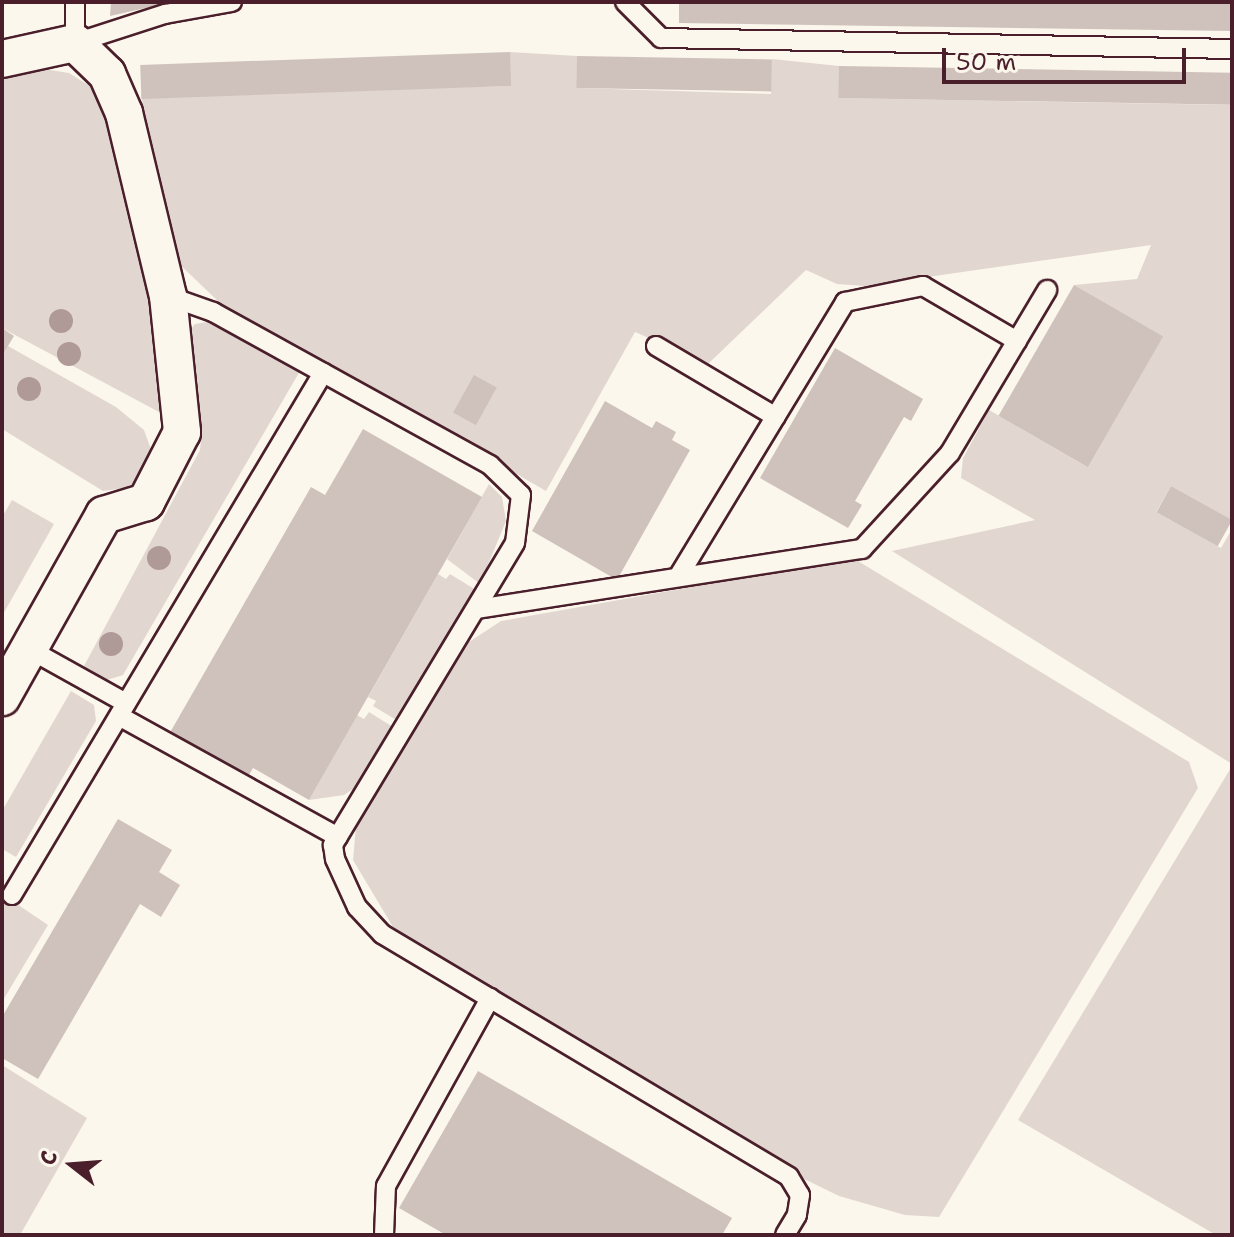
<!DOCTYPE html>
<html>
<head>
<meta charset="utf-8">
<style>
  body { margin:0 }
  #map { position:relative; width:1234px; height:1237px; overflow:hidden; background:#fbf7ec; font-family:"Shantell Sans",sans-serif }
  div>[style] { position:absolute }
  .green>* { inset:0; background:#e2d7d0 }
  .building>* { inset:0; background:#cfc2bc; transform-origin:0 0 }
  .roads { filter:drop-shadow(2px 0 #4a1f2b) drop-shadow(-2px 0 #4a1f2b) drop-shadow(0 2px #4a1f2b) drop-shadow(0 -2px #4a1f2b) }
  .lane>* { height:18px; margin:-9px; padding:0 9px; transform-origin:9px; border-radius:9px; background:#fbf7ec }
  .street>* { height:36px; margin:-18px; padding:0 18px; transform-origin:18px; border-radius:18px; background:#fbf7ec }
  .trees>* { width:24px; height:24px; margin:-12px; border-radius:50%; background:#af9a98 }
  span { translate:-50% -50%; white-space:nowrap; text-align:center; line-height:1.15; -webkit-text-stroke:6px #fbf7ec; paint-order:stroke }
  .frame { position:absolute; inset:0; border:4px solid #4a1f2b; pointer-events:none }
  .north { position:absolute; left:32px; top:1125px; width:80px; height:80px; -webkit-text-stroke:6px #fbf7ec; paint-order:stroke; rotate:287deg; font-size:22px; font-weight:700; line-height:32px; text-align:center; color:#4a1f2b }
  .north::after { content:''; display:block; margin:auto; width:28px; height:36px; background:#4a1f2b; clip-path:polygon(50% 0,100% 100%,50% 72%,0 100%) }
  .scale { position:absolute; left:942px; top:48px; width:244px; height:36px; box-sizing:border-box; border:4px solid #4a1f2b; border-top:0; padding-left:10px; font-size:24px; line-height:28px; white-space:nowrap; color:#4a1f2b; -webkit-text-stroke:6px #fbf7ec; paint-order:stroke }
</style>
</head>
<body>
<div id="map">
  <div class="green">
    <i style="clip-path:polygon(510px 52px,577px 56px,578px 88px,771px 94px,772px 59px,839px 66px,839px 98px,1232px 105px,1232px 520px,1171px 486px,1156px 512px,1221px 548px,1232px 529px,1232px 764px,892px 551px,1035px 520px,961px 478px,963px 458px,989px 410px,1087px 467px,1162px 338px,1074px 285px,1137px 279px,1151px 245px,865px 286px,837px 284px,806px 270px,708px 364px,635px 332px,546px 491px,220px 303px,174px 259px,141px 95px,510px 86px)"></i>
    <i style="clip-path:polygon(38px 68px,69px 73px,88px 85px,103px 103px,114px 129px,164px 362px,159px 412px,2px 328px,2px 77px)"></i>
    <i style="clip-path:polygon(207px 322px,300px 371px,123px 675px,107px 680px,84px 666px,200px 450px,202px 428px,188px 333px,195px 324px)"></i>
    <i style="clip-path:polygon(8px 346px,116px 407px,144px 430px,153px 455px,141px 478px,125px 488px,103px 491px,2px 429px,2px 356px)"></i>
    <i style="clip-path:polygon(489px 484px,502px 497px,506px 521px,480px 584px,447px 559px)"></i>
    <i style="clip-path:polygon(12px 500px,54px 524px,2px 616px,2px 517px)"></i>
    <i style="clip-path:polygon(853px 558px,1189px 762px,1198px 788px,939px 1217px,905px 1215px,839px 1196px,784px 1169px,565px 1037px,393px 927px,353px 860px,356px 826px,440px 678px,469px 642px,501px 621px)"></i>
    <i style="clip-path:polygon(438px 574px,446px 579px,450px 574px,476px 590px,398px 721px,373px 706px,376px 701px,368px 697px)"></i>
    <i style="clip-path:polygon(71px 691px,94px 705px,96px 721px,16px 857px,2px 849px,2px 811px)"></i>
    <i style="clip-path:polygon(369px 712px,393px 727px,359px 785px,344px 795px,309px 800px,357px 715px,364px 719px)"></i>
    <i style="clip-path:polygon(1232px 766px,1232px 1235px,1216px 1235px,1018px 1120px)"></i>
    <i style="clip-path:polygon(2px 894px,48px 925px,2px 1002px)"></i>
    <i style="clip-path:polygon(2px 1065px,87px 1118px,20px 1235px,2px 1235px)"></i>
  </div>
  <div class="building">
    <i style="clip-path:polygon(111px 2px,159px 2px,159px 5px,110px 16px)"></i>
    <i style="clip-path:polygon(679px 2px,1232px 2px,1232px 31px,679px 23px)"></i>
    <i style="left:510px;top:52px;width:34px;height:370px;rotate:88deg"></i>
    <i style="left:577px;top:56px;width:195px;height:32px;rotate:1deg"></i>
    <i style="left:839px;top:66px;width:393px;height:32px;rotate:1deg"></i>
    <i style="left:1074px;top:285px;width:103px;height:151px;rotate:30deg"></i>
    <i style="clip-path:polygon(2px 328px,14px 336px,2px 356px)"></i>
    <i style="clip-path:polygon(835px 348px,923px 399px,911px 421px,904px 417px,855px 501px,862px 505px,848px 528px,760px 478px)"></i>
    <i style="left:474px;top:375px;width:26px;height:43px;rotate:29deg"></i>
    <i style="clip-path:polygon(605px 401px,652px 428px,656px 421px,676px 432px,672px 440px,690px 450px,617px 580px,532px 531px)"></i>
    <i style="clip-path:polygon(363px 429px,482px 497px,309px 800px,253px 768px,242px 787px,164px 743px,311px 487px,325px 495px)"></i>
    <i style="left:1171px;top:486px;width:70px;height:30px;rotate:29deg"></i>
    <i style="clip-path:polygon(118px 819px,172px 850px,159px 872px,180px 885px,161px 917px,140px 904px,38px 1079px,2px 1058px,2px 1017px)"></i>
    <i style="clip-path:polygon(478px 1071px,732px 1218px,722px 1235px,446px 1235px,399px 1208px)"></i>
  </div>
  <div class="roads">
    <div class="lane">
      <i style="left:75px;top:2px;width:41px;rotate:90deg"></i>
      <i style="left:75px;top:43px;width:95px;rotate:-17.9deg"></i>
      <i style="left:165px;top:14px;width:68px;rotate:-10.2deg"></i>
      <i style="left:625px;top:2px;width:51px;rotate:45deg"></i>
      <i style="left:661px;top:38px;width:571px;rotate:1.1deg"></i>
      <i style="left:168px;top:296px;width:48px;rotate:19.6deg"></i>
      <i style="left:213px;top:312px;width:316px;rotate:28.9deg"></i>
      <i style="left:490px;top:465px;width:43px;rotate:44.1deg"></i>
      <i style="left:521px;top:495px;width:48px;rotate:97.1deg"></i>
      <i style="left:515px;top:543px;width:353px;rotate:121.1deg"></i>
      <i style="left:333px;top:845px;width:14px;rotate:82deg"></i>
      <i style="left:335px;top:859px;width:53px;rotate:65.4deg"></i>
      <i style="left:357px;top:907px;width:37px;rotate:47deg"></i>
      <i style="left:382px;top:934px;width:474px;rotate:30.8deg"></i>
      <i style="left:789px;top:1177px;width:21px;rotate:59deg"></i>
      <i style="left:800px;top:1195px;width:20px;rotate:99deg"></i>
      <i style="left:797px;top:1215px;width:23px;rotate:121deg"></i>
      <i style="left:656px;top:346px;width:139px;rotate:30.6deg"></i>
      <i style="left:678px;top:577px;width:322px;rotate:-58.7deg"></i>
      <i style="left:845px;top:302px;width:80px;rotate:-11.6deg"></i>
      <i style="left:923px;top:286px;width:109px;rotate:30.3deg"></i>
      <i style="left:477px;top:609px;width:390px;rotate:-8.9deg"></i>
      <i style="left:862px;top:549px;width:130px;rotate:-47.5deg"></i>
      <i style="left:950px;top:453px;width:190px;rotate:-59.2deg"></i>
      <i style="left:29px;top:649px;width:111px;rotate:29.1deg"></i>
      <i style="left:119px;top:716px;width:250px;rotate:28.9deg"></i>
      <i style="left:12px;top:895px;width:608px;rotate:-59.21deg"></i>
      <i style="left:384px;top:1235px;width:49px;rotate:-87.7deg"></i>
      <i style="left:386px;top:1186px;width:215px;rotate:-61deg"></i>
    </div>
    <div class="street">
      <i style="left:2px;top:59px;width:75px;rotate:-12.4deg"></i>
      <i style="left:75px;top:43px;width:45px;rotate:44.1deg"></i>
      <i style="left:107px;top:74px;width:43px;rotate:66.4deg"></i>
      <i style="left:124px;top:113px;width:188px;rotate:76.5deg"></i>
      <i style="left:168px;top:296px;width:137px;rotate:84.1deg"></i>
      <i style="left:182px;top:432px;width:79px;rotate:117.2deg"></i>
      <i style="left:146px;top:502px;width:44px;rotate:162.8deg"></i>
      <i style="left:104px;top:515px;width:209px;rotate:119.3deg"></i>
    </div>
  </div>
  <div class="trees">
    <i style="left:61px;top:321px"></i>
    <i style="left:69px;top:354px"></i>
    <i style="left:29px;top:389px"></i>
    <i style="left:159px;top:558px"></i>
    <i style="left:111px;top:644px"></i>
  </div>
  <div class="frame"></div>
  <div class="north">С</div>
  <div class="scale">50 m</div>
</div>
</body>
</html>
